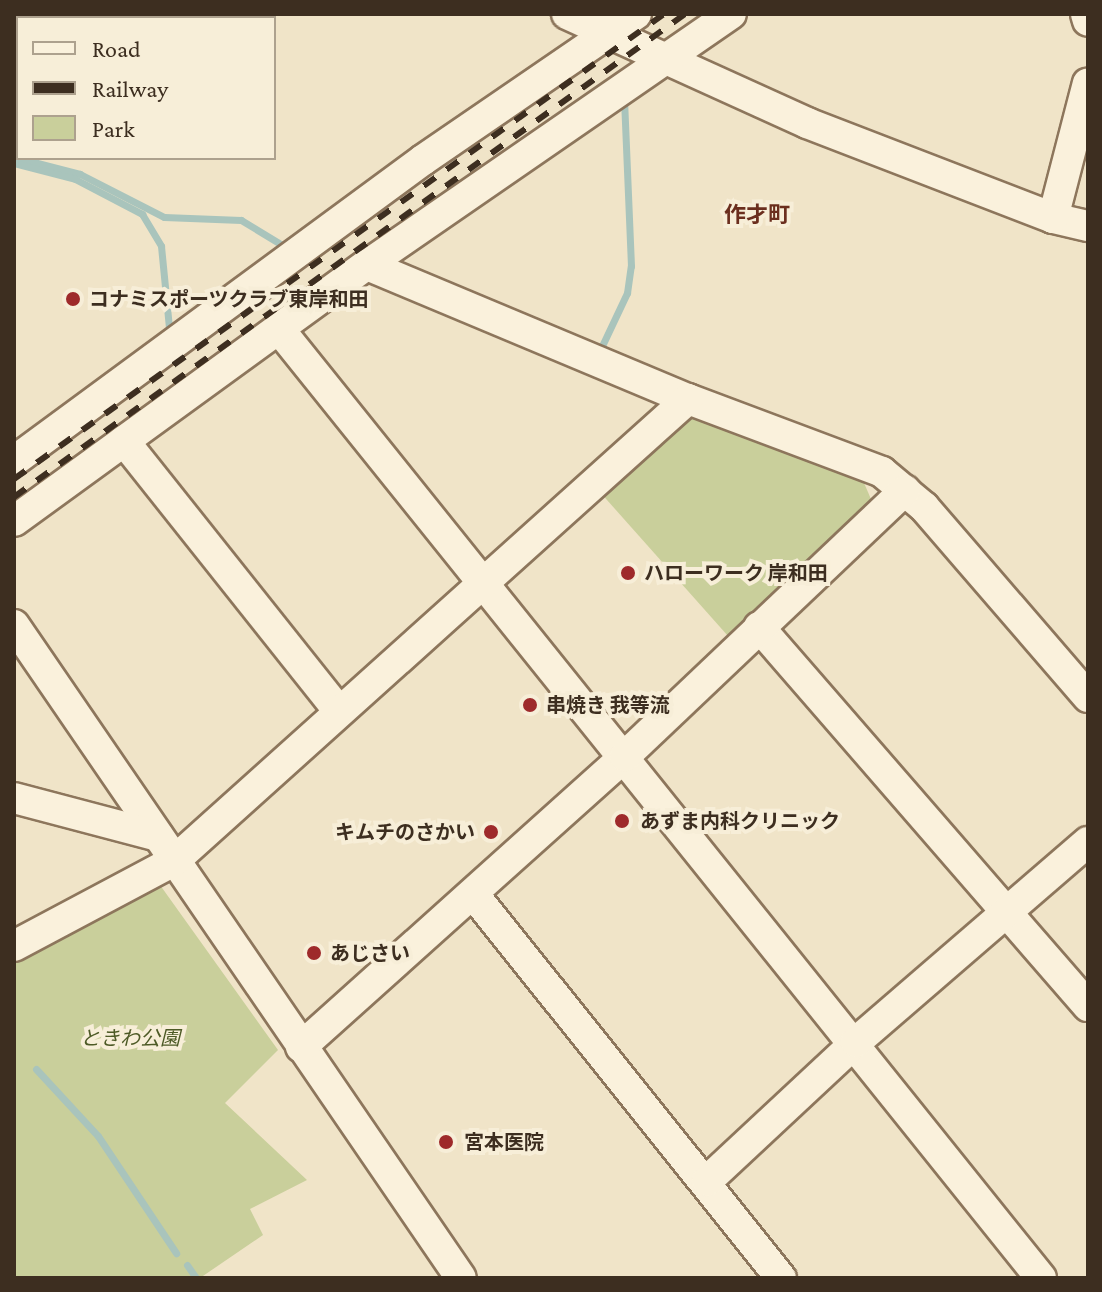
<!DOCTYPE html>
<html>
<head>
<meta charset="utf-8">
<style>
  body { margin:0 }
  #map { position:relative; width:1102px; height:1292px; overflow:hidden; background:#f0e4c8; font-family:"Crimson Pro","Noto Sans JP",serif }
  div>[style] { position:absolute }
  .green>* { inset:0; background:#c9cf9b }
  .stream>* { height:7px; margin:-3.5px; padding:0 3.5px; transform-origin:3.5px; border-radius:3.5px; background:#a9c4bc }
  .roads { filter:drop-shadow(2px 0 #8d765c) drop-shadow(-2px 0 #8d765c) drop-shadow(0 2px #8d765c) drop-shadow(0 -2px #8d765c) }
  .minor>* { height:30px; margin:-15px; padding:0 15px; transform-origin:15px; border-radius:15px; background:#faf1dc }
  .rail>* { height:6px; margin-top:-3px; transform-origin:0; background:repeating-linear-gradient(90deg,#3d2e20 0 14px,transparent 0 28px) }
  .dots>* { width:22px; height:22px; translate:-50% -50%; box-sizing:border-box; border:4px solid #f7eed8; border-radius:50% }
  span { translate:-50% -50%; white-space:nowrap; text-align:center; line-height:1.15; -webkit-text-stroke:8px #f7eed8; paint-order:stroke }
  .poi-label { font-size:20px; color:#3d2e20; font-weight:700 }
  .left { translate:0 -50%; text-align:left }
  .right { translate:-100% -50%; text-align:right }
  .park-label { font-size:20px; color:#4d5a26; font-style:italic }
  .neighbourhood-label { font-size:22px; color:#6b2e1e; font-weight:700 }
  .frame { position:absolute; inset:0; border:16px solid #3d2e20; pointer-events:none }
  .legend { position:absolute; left:16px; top:16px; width:260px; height:144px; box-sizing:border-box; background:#f7eed8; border:2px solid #ada18e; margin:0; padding:10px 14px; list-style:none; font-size:24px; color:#3d2e20 }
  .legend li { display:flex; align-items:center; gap:16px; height:40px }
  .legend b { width:40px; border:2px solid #ada18e }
</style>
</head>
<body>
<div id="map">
  <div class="green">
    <i style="clip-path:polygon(700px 416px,864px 483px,874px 506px,728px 636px,599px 491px,681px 418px)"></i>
    <i style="clip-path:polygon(160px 885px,278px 1050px,225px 1103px,307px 1180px,250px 1209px,263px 1235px,200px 1278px,14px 1278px,14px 959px)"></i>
  </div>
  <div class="stream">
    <i style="left:14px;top:157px;width:68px;rotate:14.4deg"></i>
    <i style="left:80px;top:174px;width:94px;rotate:27.1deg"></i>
    <i style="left:164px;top:217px;width:77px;rotate:2.2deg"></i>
    <i style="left:241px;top:220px;width:50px;rotate:31.2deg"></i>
    <i style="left:14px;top:163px;width:63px;rotate:14.7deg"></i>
    <i style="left:75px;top:179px;width:76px;rotate:27.6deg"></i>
    <i style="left:142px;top:214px;width:37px;rotate:59deg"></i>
    <i style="left:161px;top:246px;width:82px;rotate:84.4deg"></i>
    <i style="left:601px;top:348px;width:61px;rotate:-64.7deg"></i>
    <i style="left:627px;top:293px;width:27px;rotate:-82deg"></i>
    <i style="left:631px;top:266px;width:164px;rotate:-92.4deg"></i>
    <i style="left:36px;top:1069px;width:91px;rotate:47.2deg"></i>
    <i style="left:98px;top:1136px;width:141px;rotate:56.3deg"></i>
    <i style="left:187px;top:1265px;width:16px;rotate:55deg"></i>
  </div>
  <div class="roads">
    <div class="minor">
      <i style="left:210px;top:14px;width:4px;rotate:76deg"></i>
      <i style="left:567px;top:14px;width:264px;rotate:24.4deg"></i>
      <i style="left:807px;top:123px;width:264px;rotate:21.1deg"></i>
      <i style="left:1053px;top:218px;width:36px;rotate:13deg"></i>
      <i style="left:1086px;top:14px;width:7px;rotate:74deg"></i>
      <i style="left:1053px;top:218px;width:139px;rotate:-75.5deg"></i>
      <i style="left:367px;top:265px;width:348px;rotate:22.7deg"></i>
      <i style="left:688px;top:399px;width:207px;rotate:20.6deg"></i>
      <i style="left:882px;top:472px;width:55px;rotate:39.8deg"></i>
      <i style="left:924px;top:507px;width:251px;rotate:49.2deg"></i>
      <i style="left:279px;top:329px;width:1217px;rotate:51.24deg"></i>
      <i style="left:124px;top:441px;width:344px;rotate:51.5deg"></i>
      <i style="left:14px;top:461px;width:508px;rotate:-36.35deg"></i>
      <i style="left:423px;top:160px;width:258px;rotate:-34.4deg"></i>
      <i style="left:14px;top:521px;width:436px;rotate:-36deg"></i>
      <i style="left:367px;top:265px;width:442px;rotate:-34.6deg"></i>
      <i style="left:14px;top:625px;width:791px;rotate:55.61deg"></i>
      <i style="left:759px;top:627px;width:502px;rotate:49.04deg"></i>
      <i style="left:14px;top:798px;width:149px;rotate:14.8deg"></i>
      <i style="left:474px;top:895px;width:491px;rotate:51.3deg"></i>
      <i style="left:14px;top:946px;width:181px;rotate:-28deg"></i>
      <i style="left:174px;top:861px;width:691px;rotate:-41.95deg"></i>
      <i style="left:301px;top:1047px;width:435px;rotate:-41.9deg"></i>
      <i style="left:625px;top:756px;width:386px;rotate:-43.5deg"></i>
      <i style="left:707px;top:1181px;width:204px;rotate:-43deg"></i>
      <i style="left:856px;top:1042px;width:306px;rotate:-40.8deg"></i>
    </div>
  </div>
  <div class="rail">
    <i style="left:14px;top:479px;width:799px;rotate:-35.58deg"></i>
    <i style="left:14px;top:497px;width:827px;rotate:-35.75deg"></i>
  </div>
  <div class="dots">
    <i style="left:73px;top:299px;background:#9e2a2b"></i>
    <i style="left:628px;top:573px;background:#9e2a2b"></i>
    <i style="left:530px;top:705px;background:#9e2a2b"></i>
    <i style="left:622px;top:821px;background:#9e2a2b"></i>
    <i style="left:491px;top:832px;background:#9e2a2b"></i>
    <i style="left:314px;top:953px;background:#9e2a2b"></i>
    <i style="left:446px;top:1142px;background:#9e2a2b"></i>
  </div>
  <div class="poi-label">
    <span class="left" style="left:89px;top:299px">コナミスポーツクラブ東岸和田</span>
    <span class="left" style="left:644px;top:573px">ハローワーク 岸和田</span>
    <span class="left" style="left:546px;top:705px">串焼き 我等流</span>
    <span class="left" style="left:640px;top:821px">あずま内科クリニック</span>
    <span class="right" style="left:475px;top:832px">キムチのさかい</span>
    <span class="left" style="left:330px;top:953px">あじさい</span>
    <span class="left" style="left:464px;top:1142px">宮本医院</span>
  </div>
  <div class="park-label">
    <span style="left:130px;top:1038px">ときわ公園</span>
  </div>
  <div class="neighbourhood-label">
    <span style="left:757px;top:215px">作才町</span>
  </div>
  <div class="frame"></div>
  <ul class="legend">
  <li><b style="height:10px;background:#faf1dc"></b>Road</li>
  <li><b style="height:10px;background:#3d2e20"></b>Railway</li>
  <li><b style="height:22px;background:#c9cf9b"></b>Park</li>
  </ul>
</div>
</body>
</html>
